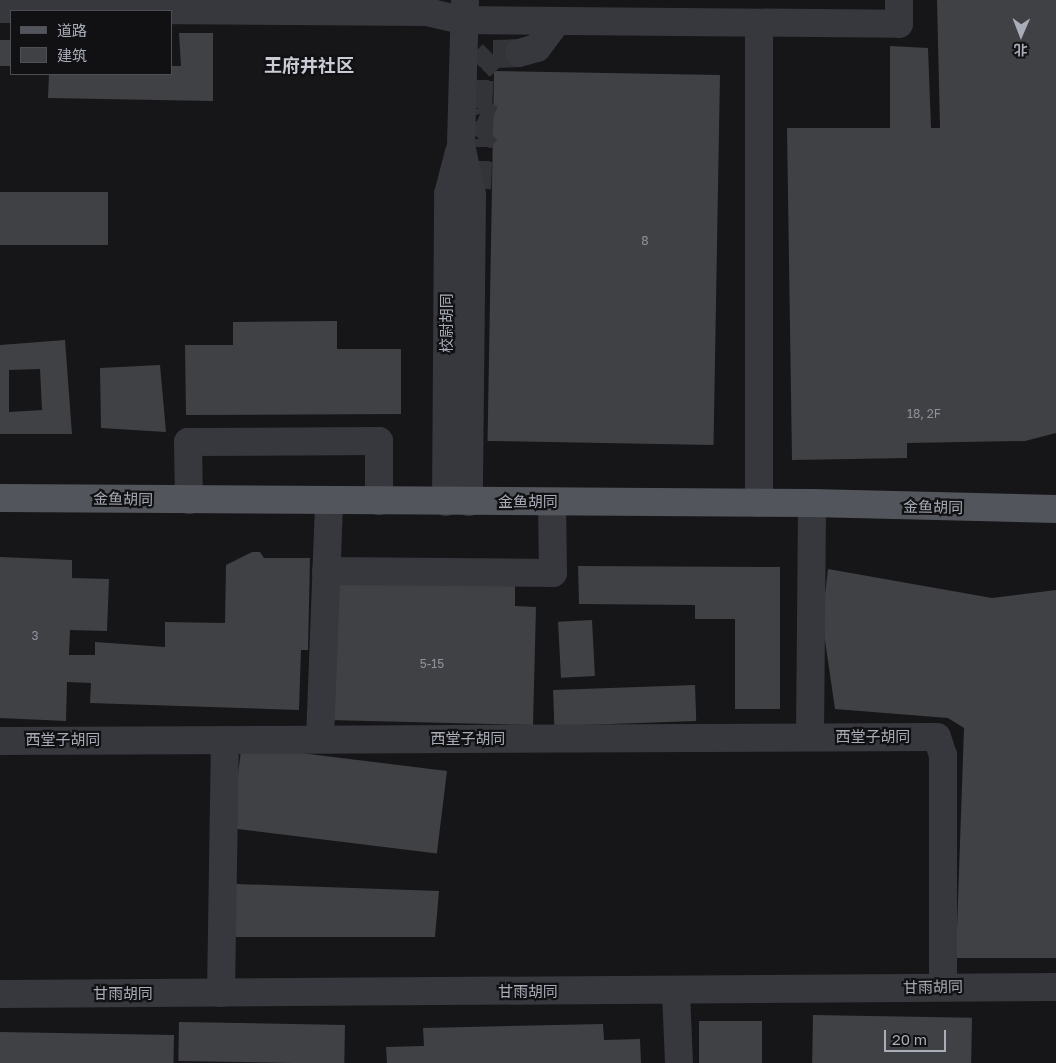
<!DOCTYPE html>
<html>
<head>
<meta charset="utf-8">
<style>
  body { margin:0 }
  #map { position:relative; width:1056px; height:1063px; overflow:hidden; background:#161618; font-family:"Golos Text","Noto Sans SC",sans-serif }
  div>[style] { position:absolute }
  .building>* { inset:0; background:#404145; transform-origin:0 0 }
  .minor-tunnel>* { height:28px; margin-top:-14px; transform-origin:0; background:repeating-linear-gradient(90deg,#333438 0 28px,transparent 0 42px) }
  .minor>* { height:28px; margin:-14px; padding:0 14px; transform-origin:14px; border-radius:14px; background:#37383d }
  .major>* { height:28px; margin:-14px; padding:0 14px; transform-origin:14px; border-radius:14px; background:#53555c }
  span { translate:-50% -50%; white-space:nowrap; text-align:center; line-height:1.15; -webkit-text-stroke:4.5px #111113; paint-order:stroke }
  .number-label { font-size:12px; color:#8e929b }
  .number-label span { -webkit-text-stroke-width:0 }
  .street-label { font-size:15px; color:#a8adb8 }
  .quarter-label { font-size:18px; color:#c9ccd4; font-weight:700 }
  .legend { position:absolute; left:10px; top:10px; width:162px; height:65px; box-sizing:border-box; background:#111113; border:1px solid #4d4f55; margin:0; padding:6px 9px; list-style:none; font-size:15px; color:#a8adb8 }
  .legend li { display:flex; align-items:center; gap:10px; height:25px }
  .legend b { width:25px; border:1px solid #4d4f55 }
  .north { position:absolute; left:996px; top:10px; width:50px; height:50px; -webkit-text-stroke:4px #111113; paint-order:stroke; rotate:181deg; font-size:14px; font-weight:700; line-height:20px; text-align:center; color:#a8adb8 }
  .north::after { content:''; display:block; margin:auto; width:18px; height:22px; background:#a8adb8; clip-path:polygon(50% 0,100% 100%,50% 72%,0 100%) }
  .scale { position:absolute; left:884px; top:1030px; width:62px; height:22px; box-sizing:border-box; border:2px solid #a8adb8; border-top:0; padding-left:6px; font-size:15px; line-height:18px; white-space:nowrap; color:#a8adb8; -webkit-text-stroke:4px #111113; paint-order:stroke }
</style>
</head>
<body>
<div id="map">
  <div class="building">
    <i style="clip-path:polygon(937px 0,1056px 0,1056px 433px,1025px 441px,907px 443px,907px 458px,792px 460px,787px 128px,890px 128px,890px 46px,928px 48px,931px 128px,940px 128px)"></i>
    <i style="clip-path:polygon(179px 33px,213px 33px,213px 101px,48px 98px,49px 74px,171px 74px,171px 66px,181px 66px)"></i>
    <i style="left:0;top:40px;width:11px;height:26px"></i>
    <i style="left:494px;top:71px;width:226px;height:370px;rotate:1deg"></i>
    <i style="left:0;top:192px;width:108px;height:53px"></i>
    <i style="clip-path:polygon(337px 321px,337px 349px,401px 349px,401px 414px,186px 415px,185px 345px,233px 345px,233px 322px)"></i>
    <i style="clip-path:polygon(evenodd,65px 340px,72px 434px,0 434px,0 345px,65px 340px,40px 369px,42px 410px,9px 412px,9px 370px,40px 369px)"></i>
    <i style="clip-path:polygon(160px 365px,166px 432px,101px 428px,100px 368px)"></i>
    <i style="clip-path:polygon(252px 552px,260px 552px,264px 558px,310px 558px,308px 650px,301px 650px,299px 710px,90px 703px,91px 683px,67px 682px,66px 721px,0 718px,0 557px,72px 560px,72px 578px,109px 579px,107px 631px,70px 630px,69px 655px,95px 655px,95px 642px,165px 647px,165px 622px,225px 623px,226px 565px)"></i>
    <i style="clip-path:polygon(578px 566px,780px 567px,780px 709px,735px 709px,735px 619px,695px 619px,695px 605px,579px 604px)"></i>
    <i style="clip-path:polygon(828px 569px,992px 598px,1056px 590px,1056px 958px,956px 958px,964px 728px,948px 718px,835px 709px,822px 620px)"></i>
    <i style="clip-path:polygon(331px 581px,515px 585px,515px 606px,536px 607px,533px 725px,328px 720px)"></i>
    <i style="left:592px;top:620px;width:56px;height:34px;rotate:87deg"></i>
    <i style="left:695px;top:685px;width:36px;height:142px;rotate:88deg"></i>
    <i style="left:447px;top:771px;width:83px;height:207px;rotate:97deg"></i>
    <i style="clip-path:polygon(236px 884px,439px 891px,435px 937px,234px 937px)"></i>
    <i style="left:813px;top:1015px;width:159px;height:48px;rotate:1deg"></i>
    <i style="left:699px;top:1021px;width:63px;height:42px"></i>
    <i style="left:179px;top:1022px;width:166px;height:39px;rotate:1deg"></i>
    <i style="clip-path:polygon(603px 1024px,604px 1040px,640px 1039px,641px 1063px,387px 1063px,386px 1047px,424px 1046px,423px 1028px)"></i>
    <i style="left:0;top:1032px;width:174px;height:31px;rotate:1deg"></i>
  </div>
  <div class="minor-tunnel">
    <i style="left:493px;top:119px;width:14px;rotate:-159deg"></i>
    <i style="left:480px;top:114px;width:6px;rotate:-108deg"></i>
    <i style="left:478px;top:108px;width:41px;rotate:-87.2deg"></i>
    <i style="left:480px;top:67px;width:18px;rotate:-45deg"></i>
    <i style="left:493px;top:54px;width:26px;rotate:-2deg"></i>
    <i style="left:477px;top:189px;width:50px;rotate:-87.7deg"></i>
    <i style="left:479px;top:139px;width:12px;rotate:-48deg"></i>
    <i style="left:487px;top:130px;width:6px"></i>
  </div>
  <div class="minor">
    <i style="left:465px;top:0;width:145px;rotate:91.6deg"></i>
    <i style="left:461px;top:145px;width:51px;rotate:77.6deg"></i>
    <i style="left:472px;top:195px;width:307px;rotate:90.6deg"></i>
    <i style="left:0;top:9px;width:427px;rotate:0.4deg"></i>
    <i style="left:427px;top:12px;width:36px;rotate:13deg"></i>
    <i style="left:462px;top:20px;width:437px;rotate:0.5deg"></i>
    <i style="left:899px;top:24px;width:24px;rotate:-90deg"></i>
    <i style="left:519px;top:53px;width:19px;rotate:-16deg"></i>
    <i style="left:537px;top:48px;width:34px;rotate:-53deg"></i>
    <i style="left:189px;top:500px;width:58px;rotate:-91deg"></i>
    <i style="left:188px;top:442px;width:191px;rotate:-0.3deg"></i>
    <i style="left:379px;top:441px;width:60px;rotate:90deg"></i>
    <i style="left:446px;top:502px;width:308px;rotate:-89.6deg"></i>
    <i style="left:448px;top:194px;width:43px;rotate:-75.3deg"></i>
    <i style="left:759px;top:503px;width:479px;rotate:-90deg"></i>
    <i style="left:326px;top:571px;width:227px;rotate:0.5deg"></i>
    <i style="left:553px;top:573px;width:71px;rotate:-90.8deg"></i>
    <i style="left:810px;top:737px;width:234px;rotate:-89.5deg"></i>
    <i style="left:320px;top:739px;width:238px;rotate:-87.8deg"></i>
    <i style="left:0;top:741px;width:937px;rotate:-0.24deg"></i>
    <i style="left:937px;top:737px;width:19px;rotate:72deg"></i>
    <i style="left:943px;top:755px;width:232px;rotate:90deg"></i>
    <i style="left:676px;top:992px;width:71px;rotate:87.6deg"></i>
    <i style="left:221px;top:993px;width:253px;rotate:-89.1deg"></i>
    <i style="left:0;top:994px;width:1056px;rotate:-0.38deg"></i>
  </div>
  <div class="major">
    <i style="left:0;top:498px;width:812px;rotate:0.35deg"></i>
    <i style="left:812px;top:503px;width:244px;rotate:1.4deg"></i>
  </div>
  <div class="number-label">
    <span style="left:645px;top:241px">8</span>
    <span style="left:924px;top:414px">18, 2F</span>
    <span style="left:35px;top:636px">3</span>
    <span style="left:432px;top:664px">5-15</span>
  </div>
  <div class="street-label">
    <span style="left:447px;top:323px;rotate:-90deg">校尉胡同</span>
    <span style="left:123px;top:499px;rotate:1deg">金鱼胡同</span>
    <span style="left:528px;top:502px">金鱼胡同</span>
    <span style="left:933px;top:507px;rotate:1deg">金鱼胡同</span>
    <span style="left:873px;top:737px">西堂子胡同</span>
    <span style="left:468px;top:739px">西堂子胡同</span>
    <span style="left:63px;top:740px">西堂子胡同</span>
    <span style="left:933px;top:987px;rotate:-1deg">甘雨胡同</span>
    <span style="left:528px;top:992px">甘雨胡同</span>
    <span style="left:123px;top:994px">甘雨胡同</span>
  </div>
  <div class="quarter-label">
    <span style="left:309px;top:65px">王府井社区</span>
  </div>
  <ul class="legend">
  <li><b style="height:6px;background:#53555c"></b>道路</li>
  <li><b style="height:14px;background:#404145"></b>建筑</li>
  </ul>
  <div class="north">北</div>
  <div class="scale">20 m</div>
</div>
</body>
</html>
